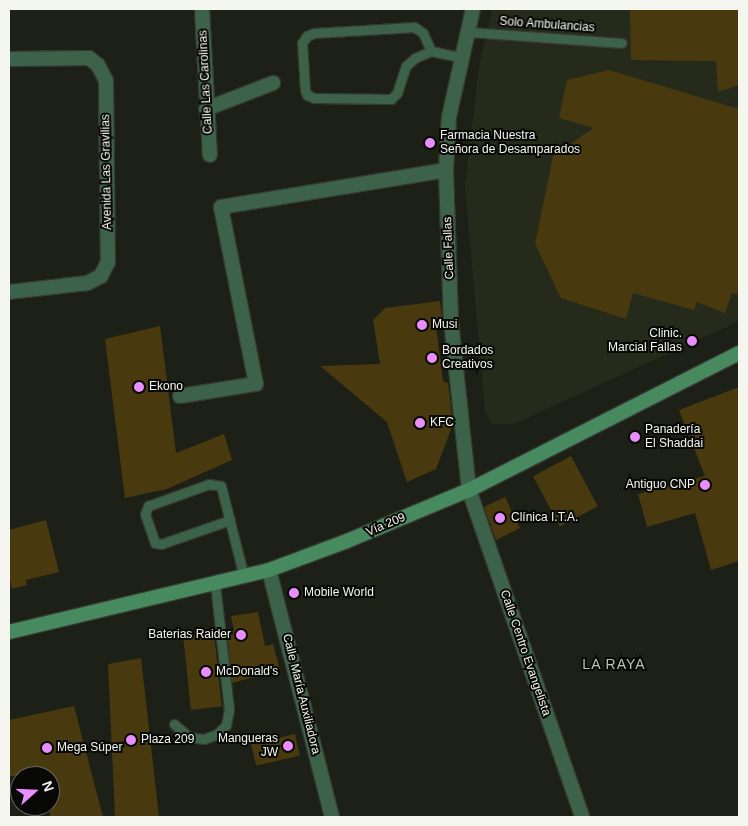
<!DOCTYPE html>
<html>
<head>
<meta charset="utf-8">
<style>
  body { margin:0 }
  #map { position:relative; width:748px; height:826px; overflow:hidden; background:#1d2016; font-family:Arial,sans-serif }
  div>[style] { position:absolute }
  .built>* { inset:0; background:#262a1a }
  .building>* { inset:0; background:#483a0e; transform-origin:0 0 }
  .roads { filter:drop-shadow(1px 0 #373a30) drop-shadow(-1px 0 #373a30) drop-shadow(0 1px #373a30) drop-shadow(0 -1px #373a30) }
  .service>* { height:9px; margin:-4.5px; padding:0 4.5px; transform-origin:4.5px; border-radius:4.5px; background:#3c6349 }
  .minor>* { height:14px; margin:-7px; padding:0 7px; transform-origin:7px; border-radius:7px; background:#3c6349 }
  .tertiary>* { height:14px; margin:-7px; padding:0 7px; transform-origin:7px; border-radius:7px; background:#3c6349 }
  .secondary>* { height:14px; margin:-7px; padding:0 7px; transform-origin:7px; border-radius:7px; background:#488a60 }
  .dots>* { width:14px; height:14px; translate:-50% -50%; box-sizing:border-box; border:2px solid #080906; border-radius:50% }
  span { translate:-50% -50%; white-space:nowrap; text-align:center; line-height:1.15; -webkit-text-stroke:4px #080906; paint-order:stroke }
  .street-label { font-size:12px; color:#f4f6ef }
  .poi-label { font-size:12px; color:#f4f6ef }
  .left { translate:0 -50%; text-align:left }
  .right { translate:-100% -50%; text-align:right }
  .neighbourhood-label { font-size:14px; color:#bdc2b4; letter-spacing:1px }
  .frame { position:absolute; inset:0; border:10px solid #f4f6ef; pointer-events:none }
  .north { position:absolute; left:10px; top:766px; width:50px; height:50px; box-sizing:border-box; background:#080906; border:1px solid #666863; border-radius:50%; rotate:70deg; font-size:14px; font-weight:700; line-height:20px; text-align:center; color:#f4f6ef }
  .north::after { content:''; display:block; margin:auto; width:18px; height:22px; background:#e98efe; clip-path:polygon(50% 0,100% 100%,50% 72%,0 100%) }
</style>
</head>
<body>
<div id="map">
  <div class="built">
    <i style="clip-path:polygon(492px 9px,739px 9px,739px 321px,514px 424px,493px 424px,485px 412px,465px 187px,479px 66px)"></i>
  </div>
  <div class="building">
    <i style="clip-path:polygon(630px 9px,739px 9px,739px 85px,718px 92px,716px 61px,631px 60px)"></i>
    <i style="clip-path:polygon(609px 70px,739px 109px,739px 295px,732px 293px,725px 313px,697px 302px,694px 310px,633px 293px,626px 319px,561px 298px,535px 244px,553px 156px,594px 128px,559px 118px,567px 80px)"></i>
    <i style="clip-path:polygon(440px 301px,442px 318px,435px 319px,443px 381px,448px 383px,453px 424px,436px 469px,407px 482px,387px 422px,320px 366px,380px 364px,373px 320px,385px 308px)"></i>
    <i style="clip-path:polygon(160px 326px,176px 453px,224px 434px,232px 460px,167px 489px,125px 498px,105px 339px)"></i>
    <i style="clip-path:polygon(739px 387px,739px 561px,711px 570px,695px 513px,647px 527px,638px 494px,705px 476px,679px 410px)"></i>
    <i style="left:571px;top:456px;width:57px;height:43px;rotate:62deg"></i>
    <i style="clip-path:polygon(505px 497px,520px 528px,496px 540px,484px 507px)"></i>
    <i style="clip-path:polygon(46px 520px,59px 572px,26px 580px,27px 585px,12px 589px,9px 574px,9px 530px)"></i>
    <i style="clip-path:polygon(258px 612px,265px 646px,273px 644px,280px 670px,232px 683px,227px 631px,234px 630px,231px 616px)"></i>
    <i style="left:214px;top:633px;width:74px;height:31px;rotate:84deg"></i>
    <i style="clip-path:polygon(141px 658px,159px 817px,115px 817px,108px 664px)"></i>
    <i style="clip-path:polygon(74px 706px,103px 817px,50px 817px,50px 776px,9px 776px,9px 720px)"></i>
    <i style="left:295px;top:734px;width:22px;height:45px;rotate:77deg"></i>
  </div>
  <div class="roads">
    <div class="service">
      <i style="left:469px;top:32px;width:153px;rotate:4.1deg"></i>
      <i style="left:431px;top:51px;width:20px;rotate:-114deg"></i>
      <i style="left:423px;top:33px;width:11px;rotate:-146deg"></i>
      <i style="left:414px;top:27px;width:100px;rotate:176.6deg"></i>
      <i style="left:314px;top:33px;width:8px;rotate:157deg"></i>
      <i style="left:307px;top:36px;width:9px;rotate:126deg"></i>
      <i style="left:302px;top:43px;width:47px;rotate:86.3deg"></i>
      <i style="left:305px;top:90px;width:5px;rotate:68deg"></i>
      <i style="left:307px;top:95px;width:8px;rotate:23deg"></i>
      <i style="left:314px;top:98px;width:77px;rotate:0.7deg"></i>
      <i style="left:391px;top:99px;width:8px;rotate:-45deg"></i>
      <i style="left:397px;top:93px;width:28px;rotate:-72deg"></i>
      <i style="left:406px;top:66px;width:12px;rotate:-42deg"></i>
      <i style="left:415px;top:58px;width:17px;rotate:-24deg"></i>
      <i style="left:431px;top:51px;width:33px;rotate:12deg"></i>
      <i style="left:230px;top:520px;width:73px;rotate:160.8deg"></i>
      <i style="left:161px;top:544px;width:6px;rotate:-171deg"></i>
      <i style="left:155px;top:543px;width:31px;rotate:-109deg"></i>
      <i style="left:145px;top:514px;width:9px;rotate:-69deg"></i>
      <i style="left:148px;top:506px;width:65px;rotate:-19.8deg"></i>
      <i style="left:209px;top:484px;width:12px;rotate:9deg"></i>
      <i style="left:221px;top:486px;width:12px;rotate:76deg"></i>
      <i style="left:224px;top:498px;width:81px;rotate:75.8deg"></i>
      <i style="left:174px;top:724px;width:20px;rotate:41deg"></i>
      <i style="left:189px;top:737px;width:15px;rotate:8deg"></i>
      <i style="left:204px;top:739px;width:14px;rotate:-21deg"></i>
      <i style="left:217px;top:734px;width:13px;rotate:-45deg"></i>
      <i style="left:226px;top:725px;width:15px;rotate:-79deg"></i>
      <i style="left:229px;top:710px;width:127px;rotate:-96.3deg"></i>
    </div>
    <div class="minor">
      <i style="left:202px;top:9px;width:146px;rotate:86.9deg"></i>
      <i style="left:9px;top:59px;width:80px;rotate:-0.7deg"></i>
      <i style="left:89px;top:58px;width:11px;rotate:38deg"></i>
      <i style="left:98px;top:65px;width:18px;rotate:63deg"></i>
      <i style="left:106px;top:81px;width:181px;rotate:89.4deg"></i>
      <i style="left:108px;top:262px;width:16px;rotate:117deg"></i>
      <i style="left:101px;top:276px;width:16px;rotate:153deg"></i>
      <i style="left:87px;top:283px;width:79px;rotate:173.4deg"></i>
      <i style="left:206px;top:109px;width:72px;rotate:-21.2deg"></i>
      <i style="left:180px;top:396px;width:77px;rotate:-9deg"></i>
      <i style="left:256px;top:384px;width:180px;rotate:-101.2deg"></i>
      <i style="left:221px;top:207px;width:228px;rotate:-9.3deg"></i>
      <i style="left:469px;top:490px;width:346px;rotate:70.9deg"></i>
      <i style="left:269px;top:570px;width:255px;rotate:75.7deg"></i>
    </div>
    <div class="tertiary">
      <i style="left:469px;top:490px;width:169px;rotate:-96.1deg"></i>
      <i style="left:451px;top:322px;width:152px;rotate:-91.9deg"></i>
      <i style="left:446px;top:170px;width:53px;rotate:-86.8deg"></i>
      <i style="left:449px;top:117px;width:111px;rotate:-77.5deg"></i>
    </div>
    <div class="secondary">
      <i style="left:9px;top:632px;width:267px;rotate:-13.4deg"></i>
      <i style="left:269px;top:570px;width:83px;rotate:-20.4deg"></i>
      <i style="left:347px;top:541px;width:132px;rotate:-22.7deg"></i>
      <i style="left:469px;top:490px;width:303px;rotate:-26.9deg"></i>
    </div>
  </div>
  <div class="dots">
    <i style="left:430px;top:143px;background:#e98efe"></i>
    <i style="left:422px;top:325px;background:#e98efe"></i>
    <i style="left:692px;top:341px;background:#e98efe"></i>
    <i style="left:432px;top:358px;background:#e98efe"></i>
    <i style="left:139px;top:387px;background:#e98efe"></i>
    <i style="left:420px;top:423px;background:#e98efe"></i>
    <i style="left:635px;top:437px;background:#e98efe"></i>
    <i style="left:705px;top:485px;background:#e98efe"></i>
    <i style="left:500px;top:518px;background:#e98efe"></i>
    <i style="left:294px;top:593px;background:#e98efe"></i>
    <i style="left:241px;top:635px;background:#e98efe"></i>
    <i style="left:206px;top:672px;background:#e98efe"></i>
    <i style="left:131px;top:740px;background:#e98efe"></i>
    <i style="left:288px;top:746px;background:#e98efe"></i>
    <i style="left:47px;top:748px;background:#e98efe"></i>
  </div>
  <div class="street-label">
    <span style="left:547px;top:25px;rotate:4deg">Solo Ambulancias</span>
    <span style="left:206px;top:82px;rotate:-93deg">Calle Las Carolinas</span>
    <span style="left:107px;top:172px;rotate:-91deg">Avenida Las Gravilias</span>
    <span style="left:449px;top:248px;rotate:-92deg">Calle Fallas</span>
    <span style="left:386px;top:525px;rotate:-23deg">Vía 209</span>
    <span style="left:525px;top:653px;rotate:71deg">Calle Centro Evangelista</span>
    <span style="left:301px;top:694px;rotate:76deg">Calle María Auxiliadora</span>
  </div>
  <div class="poi-label">
    <span class="left" style="left:440px;top:143px">Farmacia Nuestra<br>Señora de Desamparados</span>
    <span class="left" style="left:432px;top:325px">Musi</span>
    <span class="right" style="left:682px;top:341px">Clinic.<br>Marcial Fallas</span>
    <span class="left" style="left:442px;top:358px">Bordados<br>Creativos</span>
    <span class="left" style="left:149px;top:387px">Ekono</span>
    <span class="left" style="left:430px;top:423px">KFC</span>
    <span class="left" style="left:645px;top:437px">Panadería<br>El Shaddai</span>
    <span class="right" style="left:695px;top:485px">Antiguo CNP</span>
    <span class="left" style="left:511px;top:518px">Clínica I.T.A.</span>
    <span class="left" style="left:304px;top:593px">Mobile World</span>
    <span class="right" style="left:231px;top:635px">Baterias Raider</span>
    <span class="left" style="left:216px;top:672px">McDonald's</span>
    <span class="right" style="left:278px;top:746px">Mangueras<br>JW</span>
    <span class="left" style="left:141px;top:740px">Plaza 209</span>
    <span class="left" style="left:57px;top:748px">Mega Súper</span>
  </div>
  <div class="neighbourhood-label">
    <span style="left:614px;top:664px">LA RAYA</span>
  </div>
  <div class="frame"></div>
  <div class="north">N</div>
</div>
</body>
</html>
